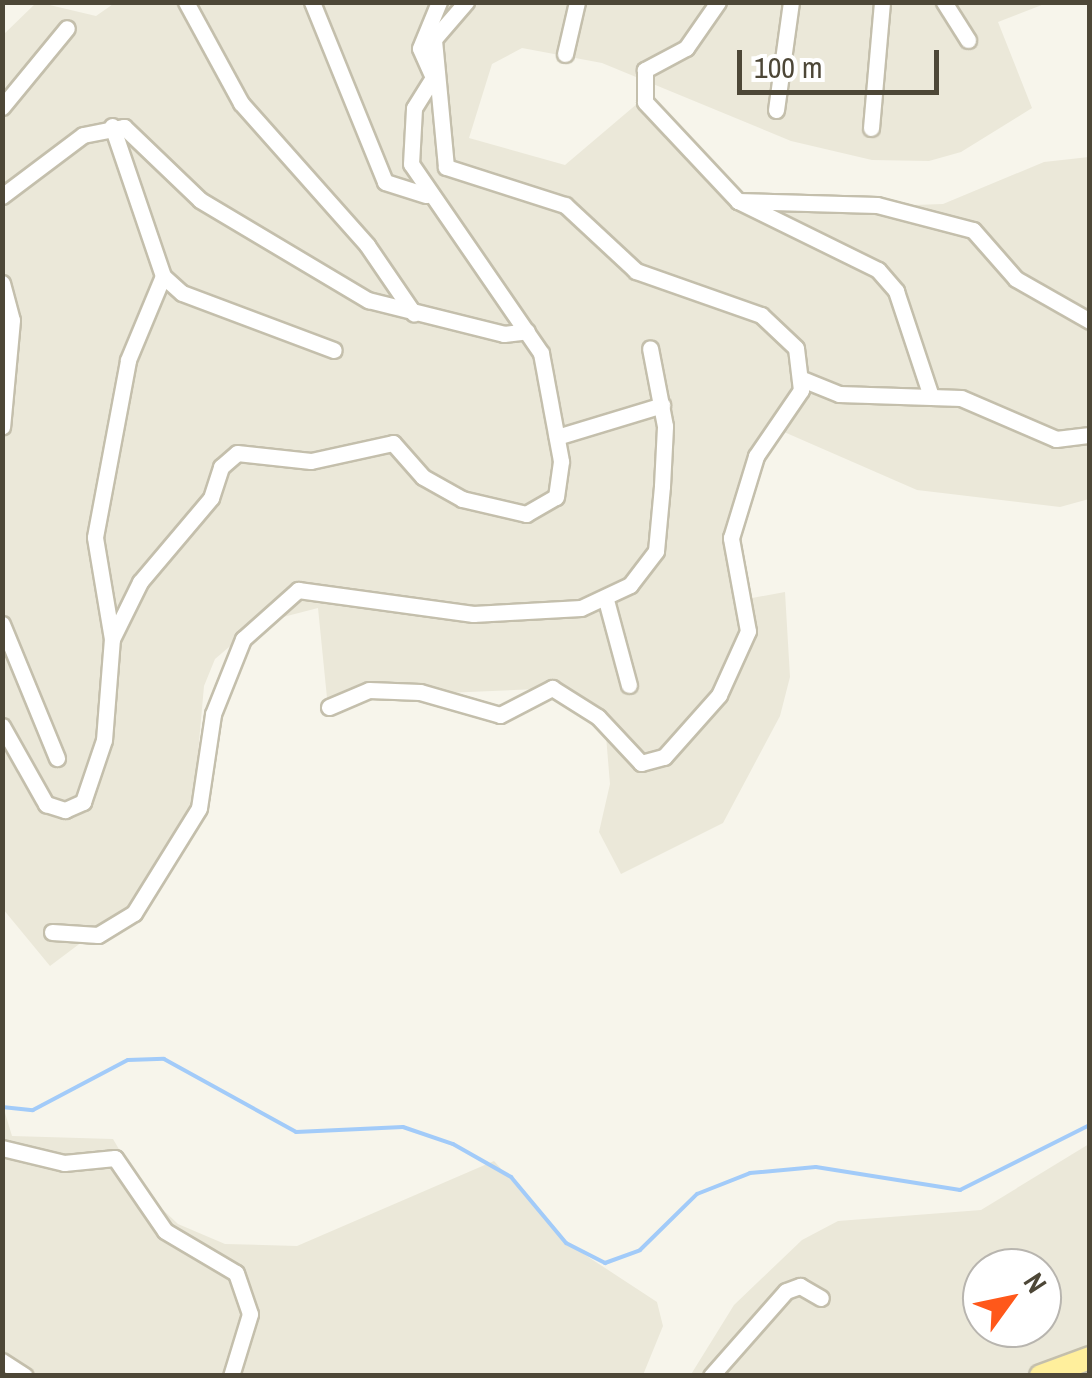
<!DOCTYPE html>
<html>
<head>
<meta charset="utf-8">
<style>
  body { margin:0 }
  #map { position:relative; width:1092px; height:1378px; overflow:hidden; background:#f7f5eb; font-family:"Archivo Narrow",sans-serif }
  div>[style] { position:absolute }
  .residential>* { inset:0; background:#ebe8d9 }
  .stream>* { height:4px; margin:-2px; padding:0 2px; transform-origin:2px; border-radius:2px; background:#a2cbf9 }
  .roads { filter:drop-shadow(2px 0 #c4bfac) drop-shadow(-2px 0 #c4bfac) drop-shadow(0 2px #c4bfac) drop-shadow(0 -2px #c4bfac) }
  .minor>* { height:15px; margin:-7.5px; padding:0 7.5px; transform-origin:7.5px; border-radius:7.5px; background:#fff }
  .primary>* { height:22px; margin:-11px; padding:0 11px; transform-origin:11px; border-radius:11px; background:#ffef9c }
  span { translate:-50% -50%; white-space:nowrap; text-align:center; line-height:1.15; -webkit-text-stroke:10px #fff; paint-order:stroke }
  .frame { position:absolute; inset:0; border:5px solid #4d4737; pointer-events:none }
  .north { position:absolute; left:962px; top:1248px; width:100px; height:100px; box-sizing:border-box; background:#fff; border:2px solid #b8b5af; border-radius:50%; rotate:57deg; font-size:28px; font-weight:700; line-height:40px; text-align:center; color:#4d4737 }
  .north::after { content:''; display:block; margin:auto; width:35px; height:45px; background:#ff581a; clip-path:polygon(50% 0,100% 100%,50% 72%,0 100%) }
  .scale { position:absolute; left:737px; top:50px; width:202px; height:45px; box-sizing:border-box; border:5px solid #4d4737; border-top:0; padding-left:12px; font-size:30px; line-height:35px; white-space:nowrap; color:#4d4737; -webkit-text-stroke:8px #fff; paint-order:stroke }
</style>
</head>
<body>
<div id="map">
  <div class="residential">
    <i style="clip-path:polygon(37px 2px,96px 16px,116px 2px,1047px 3px,998px 22px,1032px 108px,961px 152px,929px 161px,872px 160px,791px 141px,602px 63px,522px 48px,492px 64px,469px 138px,565px 165px,638px 103px,746px 195px,884px 206px,943px 204px,1044px 162px,1089px 157px,1089px 499px,1060px 507px,917px 490px,768px 425px,724px 549px,752px 598px,785px 592px,790px 677px,780px 716px,723px 823px,621px 874px,599px 832px,610px 784px,606px 736px,586px 706px,537px 689px,327px 698px,318px 608px,256px 624px,215px 659px,204px 686px,190px 844px,159px 884px,50px 966px,3px 909px,2px 36px)"></i>
    <i style="clip-path:polygon(2px 1103px,12px 1136px,113px 1139px,144px 1192px,178px 1224px,225px 1244px,297px 1246px,494px 1161px,570px 1245px,657px 1302px,663px 1326px,643px 1375px,3px 1375px)"></i>
    <i style="clip-path:polygon(evenodd,1089px 1144px,1089px 1375px,690px 1376px,734px 1305px,802px 1240px,838px 1221px,981px 1210px,1089px 1144px,982px 1268px,1042px 1268px,1042px 1328px,982px 1328px,982px 1268px)"></i>
  </div>
  <div class="stream">
    <i style="left:2px;top:1107px;width:31px;rotate:6deg"></i>
    <i style="left:33px;top:1110px;width:107px;rotate:-27.8deg"></i>
    <i style="left:128px;top:1060px;width:36px;rotate:-2deg"></i>
    <i style="left:164px;top:1059px;width:151px;rotate:28.9deg"></i>
    <i style="left:296px;top:1132px;width:107px;rotate:-2.7deg"></i>
    <i style="left:403px;top:1127px;width:53px;rotate:18.8deg"></i>
    <i style="left:453px;top:1144px;width:67px;rotate:29.6deg"></i>
    <i style="left:511px;top:1177px;width:86px;rotate:50.2deg"></i>
    <i style="left:566px;top:1243px;width:44px;rotate:27.1deg"></i>
    <i style="left:605px;top:1263px;width:37px;rotate:-20deg"></i>
    <i style="left:640px;top:1250px;width:80px;rotate:-44.5deg"></i>
    <i style="left:697px;top:1194px;width:57px;rotate:-21.6deg"></i>
    <i style="left:750px;top:1173px;width:66px;rotate:-5.2deg"></i>
    <i style="left:816px;top:1167px;width:146px;rotate:9.1deg"></i>
    <i style="left:960px;top:1190px;width:145px;rotate:-26.6deg"></i>
  </div>
  <div class="roads">
    <div class="minor">
      <i style="left:186px;top:2px;width:115px;rotate:61.4deg"></i>
      <i style="left:241px;top:103px;width:190px;rotate:48.4deg"></i>
      <i style="left:367px;top:245px;width:83px;rotate:55.7deg"></i>
      <i style="left:312px;top:2px;width:194px;rotate:67.9deg"></i>
      <i style="left:385px;top:182px;width:43px;rotate:17.6deg"></i>
      <i style="left:718px;top:2px;width:56px;rotate:124.8deg"></i>
      <i style="left:686px;top:48px;width:47px;rotate:151.8deg"></i>
      <i style="left:645px;top:70px;width:32px;rotate:90deg"></i>
      <i style="left:645px;top:102px;width:136px;rotate:46.8deg"></i>
      <i style="left:738px;top:201px;width:156px;rotate:26.2deg"></i>
      <i style="left:878px;top:270px;width:28px;rotate:49deg"></i>
      <i style="left:896px;top:291px;width:111px;rotate:71.6deg"></i>
      <i style="left:944px;top:2px;width:45px;rotate:57.7deg"></i>
      <i style="left:565px;top:54px;width:53px;rotate:-77deg"></i>
      <i style="left:431px;top:73px;width:27px;rotate:-114deg"></i>
      <i style="left:420px;top:48px;width:50px;rotate:-67.6deg"></i>
      <i style="left:2px;top:107px;width:102px;rotate:-50.6deg"></i>
      <i style="left:776px;top:110px;width:109px;rotate:-82.1deg"></i>
      <i style="left:112px;top:126px;width:158px;rotate:71.2deg"></i>
      <i style="left:163px;top:276px;width:25px;rotate:42deg"></i>
      <i style="left:182px;top:293px;width:162px;rotate:20.6deg"></i>
      <i style="left:871px;top:128px;width:126px;rotate:-85deg"></i>
      <i style="left:2px;top:196px;width:101px;rotate:-37deg"></i>
      <i style="left:83px;top:135px;width:42px;rotate:-11deg"></i>
      <i style="left:124px;top:127px;width:105px;rotate:43.8deg"></i>
      <i style="left:200px;top:200px;width:196px;rotate:30.8deg"></i>
      <i style="left:368px;top:300px;width:140px;rotate:14deg"></i>
      <i style="left:504px;top:334px;width:23px;rotate:-7deg"></i>
      <i style="left:738px;top:201px;width:139px;rotate:1.6deg"></i>
      <i style="left:877px;top:205px;width:99px;rotate:14.6deg"></i>
      <i style="left:973px;top:230px;width:65px;rotate:48.7deg"></i>
      <i style="left:1016px;top:279px;width:85px;rotate:29.6deg"></i>
      <i style="left:2px;top:283px;width:38px;rotate:75deg"></i>
      <i style="left:12px;top:320px;width:107px;rotate:95.3deg"></i>
      <i style="left:802px;top:379px;width:40px;rotate:22deg"></i>
      <i style="left:839px;top:394px;width:122px;rotate:1.9deg"></i>
      <i style="left:961px;top:398px;width:103px;rotate:23.3deg"></i>
      <i style="left:1056px;top:439px;width:34px;rotate:-7deg"></i>
      <i style="left:557px;top:437px;width:110px;rotate:-16.9deg"></i>
      <i style="left:606px;top:600px;width:88px;rotate:74.9deg"></i>
      <i style="left:2px;top:624px;width:145px;rotate:67.7deg"></i>
      <i style="left:112px;top:639px;width:64px;rotate:-63.8deg"></i>
      <i style="left:140px;top:582px;width:110px;rotate:-49.8deg"></i>
      <i style="left:211px;top:498px;width:33px;rotate:-72deg"></i>
      <i style="left:221px;top:467px;width:21px;rotate:-41deg"></i>
      <i style="left:237px;top:453px;width:74px;rotate:6.2deg"></i>
      <i style="left:311px;top:461px;width:84px;rotate:-12.4deg"></i>
      <i style="left:393px;top:443px;width:45px;rotate:48.6deg"></i>
      <i style="left:423px;top:477px;width:45px;rotate:29.4deg"></i>
      <i style="left:462px;top:499px;width:66px;rotate:13.2deg"></i>
      <i style="left:526px;top:514px;width:34px;rotate:-30deg"></i>
      <i style="left:556px;top:497px;width:36px;rotate:-82deg"></i>
      <i style="left:561px;top:461px;width:110px;rotate:-100.5deg"></i>
      <i style="left:541px;top:353px;width:229px;rotate:-124.5deg"></i>
      <i style="left:411px;top:164px;width:56px;rotate:-86.9deg"></i>
      <i style="left:414px;top:108px;width:38px;rotate:-58deg"></i>
      <i style="left:329px;top:707px;width:43px;rotate:-23deg"></i>
      <i style="left:369px;top:690px;width:51px;rotate:2.2deg"></i>
      <i style="left:420px;top:692px;width:83px;rotate:16deg"></i>
      <i style="left:500px;top:715px;width:59px;rotate:-27.4deg"></i>
      <i style="left:552px;top:688px;width:54px;rotate:32.2deg"></i>
      <i style="left:598px;top:717px;width:63px;rotate:46.9deg"></i>
      <i style="left:641px;top:763px;width:24px;rotate:-15deg"></i>
      <i style="left:664px;top:757px;width:83px;rotate:-48.4deg"></i>
      <i style="left:719px;top:695px;width:70px;rotate:-65.6deg"></i>
      <i style="left:748px;top:631px;width:95px;rotate:-100.4deg"></i>
      <i style="left:731px;top:538px;width:86px;rotate:-73deg"></i>
      <i style="left:756px;top:456px;width:80px;rotate:-55.7deg"></i>
      <i style="left:801px;top:390px;width:42px;rotate:-96.8deg"></i>
      <i style="left:796px;top:348px;width:48px;rotate:-136.7deg"></i>
      <i style="left:761px;top:315px;width:133px;rotate:-160.6deg"></i>
      <i style="left:636px;top:271px;width:97px;rotate:-137.1deg"></i>
      <i style="left:565px;top:205px;width:125px;rotate:-162.3deg"></i>
      <i style="left:446px;top:167px;width:129px;rotate:-95.4deg"></i>
      <i style="left:434px;top:39px;width:49px;rotate:-49.1deg"></i>
      <i style="left:2px;top:726px;width:90px;rotate:60.6deg"></i>
      <i style="left:46px;top:804px;width:20px;rotate:18deg"></i>
      <i style="left:65px;top:810px;width:20px;rotate:-24deg"></i>
      <i style="left:83px;top:802px;width:65px;rotate:-71.3deg"></i>
      <i style="left:104px;top:740px;width:101px;rotate:-85.5deg"></i>
      <i style="left:112px;top:639px;width:103px;rotate:-99.5deg"></i>
      <i style="left:95px;top:537px;width:180px;rotate:-79.4deg"></i>
      <i style="left:128px;top:360px;width:91px;rotate:-67.4deg"></i>
      <i style="left:52px;top:932px;width:46px;rotate:3.7deg"></i>
      <i style="left:98px;top:935px;width:42px;rotate:-31.4deg"></i>
      <i style="left:134px;top:913px;width:123px;rotate:-58.2deg"></i>
      <i style="left:199px;top:808px;width:95px;rotate:-81.5deg"></i>
      <i style="left:213px;top:714px;width:81px;rotate:-68.2deg"></i>
      <i style="left:243px;top:639px;width:74px;rotate:-41.7deg"></i>
      <i style="left:298px;top:590px;width:177px;rotate:7.8deg"></i>
      <i style="left:473px;top:614px;width:108px;rotate:-3.2deg"></i>
      <i style="left:581px;top:608px;width:54px;rotate:-25.1deg"></i>
      <i style="left:630px;top:585px;width:43px;rotate:-52.6deg"></i>
      <i style="left:656px;top:551px;width:65px;rotate:-84.7deg"></i>
      <i style="left:662px;top:486px;width:60px;rotate:-87.1deg"></i>
      <i style="left:665px;top:426px;width:79px;rotate:-100.9deg"></i>
      <i style="left:2px;top:1148px;width:64px;rotate:13.6deg"></i>
      <i style="left:64px;top:1163px;width:51px;rotate:-5.6deg"></i>
      <i style="left:115px;top:1158px;width:88px;rotate:55.6deg"></i>
      <i style="left:165px;top:1231px;width:82px;rotate:30.6deg"></i>
      <i style="left:236px;top:1273px;width:43px;rotate:71.1deg"></i>
      <i style="left:250px;top:1314px;width:65px;rotate:107deg"></i>
      <i style="left:2px;top:1361px;width:27px;rotate:33deg"></i>
      <i style="left:711px;top:1376px;width:113px;rotate:-48.6deg"></i>
      <i style="left:786px;top:1291px;width:15px;rotate:-20deg"></i>
      <i style="left:800px;top:1286px;width:24px;rotate:30deg"></i>
    </div>
    <div class="primary">
      <i style="left:1041px;top:1376px;width:52px;rotate:-20.2deg"></i>
    </div>
  </div>
  <div class="frame"></div>
  <div class="north">N</div>
  <div class="scale">100 m</div>
</div>
</body>
</html>
